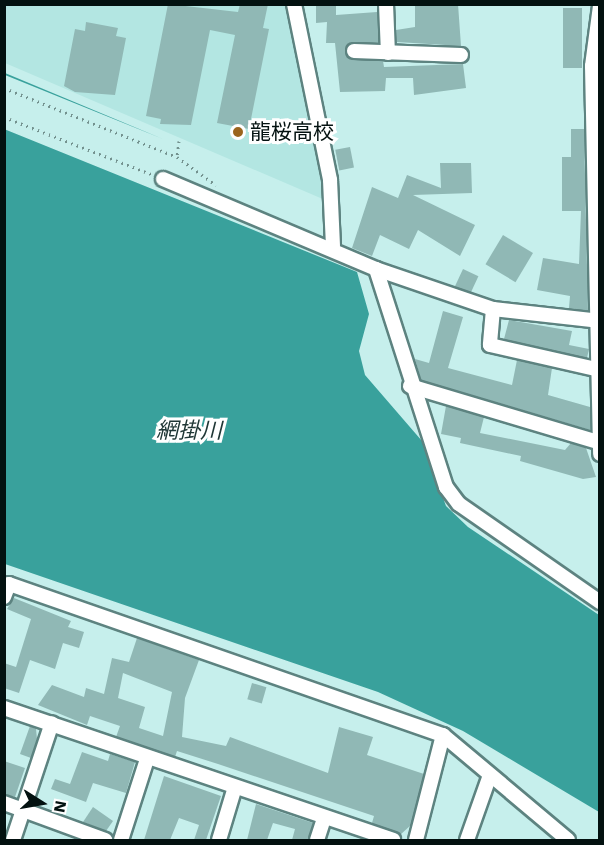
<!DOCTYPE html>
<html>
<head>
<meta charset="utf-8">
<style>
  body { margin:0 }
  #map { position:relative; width:604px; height:845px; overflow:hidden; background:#c6efec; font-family:"Work Sans","Noto Sans JP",sans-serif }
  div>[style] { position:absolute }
  .built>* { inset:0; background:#b3e6e2 }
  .water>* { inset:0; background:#39a19c }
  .building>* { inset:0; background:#90b8b5; transform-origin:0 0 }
  .path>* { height:3px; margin-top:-1.5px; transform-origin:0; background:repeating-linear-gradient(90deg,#73918e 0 1.5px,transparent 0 6px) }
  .roads { filter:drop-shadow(2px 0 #5d8380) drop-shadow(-2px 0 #5d8380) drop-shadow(0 2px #5d8380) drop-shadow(0 -2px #5d8380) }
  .minor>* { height:14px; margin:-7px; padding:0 7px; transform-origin:7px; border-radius:7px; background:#fff }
  .dots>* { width:16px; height:16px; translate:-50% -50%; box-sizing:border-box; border:3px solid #fff; border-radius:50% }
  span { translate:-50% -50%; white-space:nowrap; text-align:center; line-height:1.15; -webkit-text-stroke:6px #fff; paint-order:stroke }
  .poi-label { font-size:21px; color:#031110 }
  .left { translate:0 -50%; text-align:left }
  .water-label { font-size:22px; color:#203736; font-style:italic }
  .frame { position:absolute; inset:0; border:6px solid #031110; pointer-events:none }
  .north { position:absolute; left:12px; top:773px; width:60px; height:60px; -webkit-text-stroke:4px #fff; paint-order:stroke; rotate:101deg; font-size:16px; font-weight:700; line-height:24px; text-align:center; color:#031110 }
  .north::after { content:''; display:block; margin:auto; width:21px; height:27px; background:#031110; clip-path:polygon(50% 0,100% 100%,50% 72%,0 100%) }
</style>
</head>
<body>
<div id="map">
  <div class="built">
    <i style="clip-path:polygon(5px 5px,289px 5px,325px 200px,5px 63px)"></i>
  </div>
  <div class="water">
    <i style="clip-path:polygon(5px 73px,163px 139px,5px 75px)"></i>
    <i style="clip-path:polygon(4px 129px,357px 272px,369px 314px,359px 351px,365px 375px,422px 441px,446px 506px,468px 527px,599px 615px,599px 812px,463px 731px,378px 692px,5px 564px)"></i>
  </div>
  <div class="building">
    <i style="clip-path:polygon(168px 4px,238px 12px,240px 4px,268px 4px,263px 28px,269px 29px,249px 129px,217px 123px,235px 35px,210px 30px,191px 125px,160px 124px,161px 119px,146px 116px)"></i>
    <i style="clip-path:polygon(316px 4px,336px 4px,336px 15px,377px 12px,379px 43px,349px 43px,345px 51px,350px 59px,383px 61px,384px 67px,463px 64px,466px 88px,414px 95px,413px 78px,386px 78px,385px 91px,340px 92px,335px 43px,326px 43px,327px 22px,316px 23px)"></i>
    <i style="clip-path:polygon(415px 4px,458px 4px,461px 46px,397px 42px,396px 30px,415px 27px)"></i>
    <i style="left:563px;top:8px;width:19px;height:60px"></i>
    <i style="clip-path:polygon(86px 22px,118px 28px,116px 36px,126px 38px,115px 95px,75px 92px,64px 86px,75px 29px,85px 31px)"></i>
    <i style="clip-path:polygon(571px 129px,584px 129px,588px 311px,569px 308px,570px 296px,537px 290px,543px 258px,579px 264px,581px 211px,562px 211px,562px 157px,571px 157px)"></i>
    <i style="left:350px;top:147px;width:21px;height:15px;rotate:79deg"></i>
    <i style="clip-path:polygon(440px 163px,471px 163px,472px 193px,413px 195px,475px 225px,460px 256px,418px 230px,409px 249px,380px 235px,372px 256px,352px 248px,372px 187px,398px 198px,407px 175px,441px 188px)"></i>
    <i style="left:503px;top:235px;width:35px;height:34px;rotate:31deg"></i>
    <i style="left:463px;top:269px;width:17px;height:19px;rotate:25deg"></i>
    <i style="clip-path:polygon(443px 311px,463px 317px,448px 368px,512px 385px,517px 360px,552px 368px,548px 395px,590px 407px,590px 430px,421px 380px,415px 359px,429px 363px)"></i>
    <i style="clip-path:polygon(509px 320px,572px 331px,569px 345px,589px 349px,587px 358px,504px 339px)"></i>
    <i style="clip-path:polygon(446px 406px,484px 417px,480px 433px,565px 450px,571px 443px,586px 448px,596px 477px,583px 479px,520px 461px,521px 456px,460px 443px,461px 438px,441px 434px)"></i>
    <i style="clip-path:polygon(14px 598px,71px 621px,68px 627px,84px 632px,79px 648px,63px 643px,55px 669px,30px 660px,19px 693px,4px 688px,4px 663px,16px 667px,31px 619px,7px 609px)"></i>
    <i style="clip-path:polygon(evenodd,137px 638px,199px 660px,185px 698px,182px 737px,226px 746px,230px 737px,328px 773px,339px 727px,373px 737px,367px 755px,424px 774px,411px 825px,400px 835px,372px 823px,374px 816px,218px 764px,177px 751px,175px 757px,116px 737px,120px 726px,90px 716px,87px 725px,38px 705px,52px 685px,84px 697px,86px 688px,104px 694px,112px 658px,129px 662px,137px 638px,123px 673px,172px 692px,163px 736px,139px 728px,145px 707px,118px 698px,123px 673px)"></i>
    <i style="left:252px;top:683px;width:15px;height:17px;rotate:16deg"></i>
    <i style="clip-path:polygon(30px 726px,36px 729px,37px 739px,31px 758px,20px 754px)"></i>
    <i style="clip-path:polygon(82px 752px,108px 761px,110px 754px,135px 762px,126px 793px,93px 783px,86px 802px,51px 789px,55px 779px,70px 784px)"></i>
    <i style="clip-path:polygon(4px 761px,25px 768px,15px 797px,4px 794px)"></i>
    <i style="clip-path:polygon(164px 776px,221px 796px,206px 840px,194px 840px,199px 825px,179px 818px,170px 840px,144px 840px)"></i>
    <i style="clip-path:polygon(256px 804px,313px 823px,308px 840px,292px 840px,295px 829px,273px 823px,267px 840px,247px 840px)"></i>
    <i style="clip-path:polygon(93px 807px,113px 821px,106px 831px,83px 822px)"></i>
  </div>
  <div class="path">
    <i style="left:4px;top:88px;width:186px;rotate:21.7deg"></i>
    <i style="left:4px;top:117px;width:158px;rotate:21.2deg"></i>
    <i style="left:179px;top:141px;width:16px;rotate:97deg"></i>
    <i style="left:177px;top:157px;width:48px;rotate:35.7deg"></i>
  </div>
  <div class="roads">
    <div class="minor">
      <i style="left:294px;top:4px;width:180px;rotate:78.4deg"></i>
      <i style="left:330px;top:180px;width:66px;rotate:87.4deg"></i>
      <i style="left:386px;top:4px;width:49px;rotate:87.7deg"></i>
      <i style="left:600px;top:6px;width:61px;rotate:97.6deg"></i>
      <i style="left:592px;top:66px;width:388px;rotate:88.8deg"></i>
      <i style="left:354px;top:51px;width:107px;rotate:2.1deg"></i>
      <i style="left:163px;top:179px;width:231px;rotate:22.9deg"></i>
      <i style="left:376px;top:269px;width:124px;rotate:18.9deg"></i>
      <i style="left:493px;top:309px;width:108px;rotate:6.4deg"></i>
      <i style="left:376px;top:269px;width:229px;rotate:72.2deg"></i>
      <i style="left:446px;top:487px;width:21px;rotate:53deg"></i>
      <i style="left:459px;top:504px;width:172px;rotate:34.8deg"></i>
      <i style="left:493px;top:309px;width:36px;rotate:95deg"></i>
      <i style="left:490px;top:345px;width:109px;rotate:12.8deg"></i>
      <i style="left:410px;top:386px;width:196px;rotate:16.6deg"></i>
      <i style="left:4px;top:597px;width:14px;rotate:-69deg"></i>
      <i style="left:9px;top:584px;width:460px;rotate:19.2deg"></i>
      <i style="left:443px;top:735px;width:163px;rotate:40deg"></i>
      <i style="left:4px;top:708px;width:411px;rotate:18.7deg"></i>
      <i style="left:4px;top:803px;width:108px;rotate:20.1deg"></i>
      <i style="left:13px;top:840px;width:123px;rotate:-71.6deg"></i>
      <i style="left:121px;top:840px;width:85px;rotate:-72.2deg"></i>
      <i style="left:219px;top:840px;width:55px;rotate:-73.2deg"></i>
      <i style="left:317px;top:840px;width:23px;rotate:-72deg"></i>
      <i style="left:416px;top:840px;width:108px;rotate:-75.6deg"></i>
      <i style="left:467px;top:840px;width:66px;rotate:-70.5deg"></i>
    </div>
  </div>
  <div class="dots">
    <i style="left:238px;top:132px;background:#9b651e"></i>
  </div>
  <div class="poi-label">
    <span class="left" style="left:250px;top:132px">龍桜高校</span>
  </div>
  <div class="water-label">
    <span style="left:189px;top:431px">網掛川</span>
  </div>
  <div class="frame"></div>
  <div class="north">N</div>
</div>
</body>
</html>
